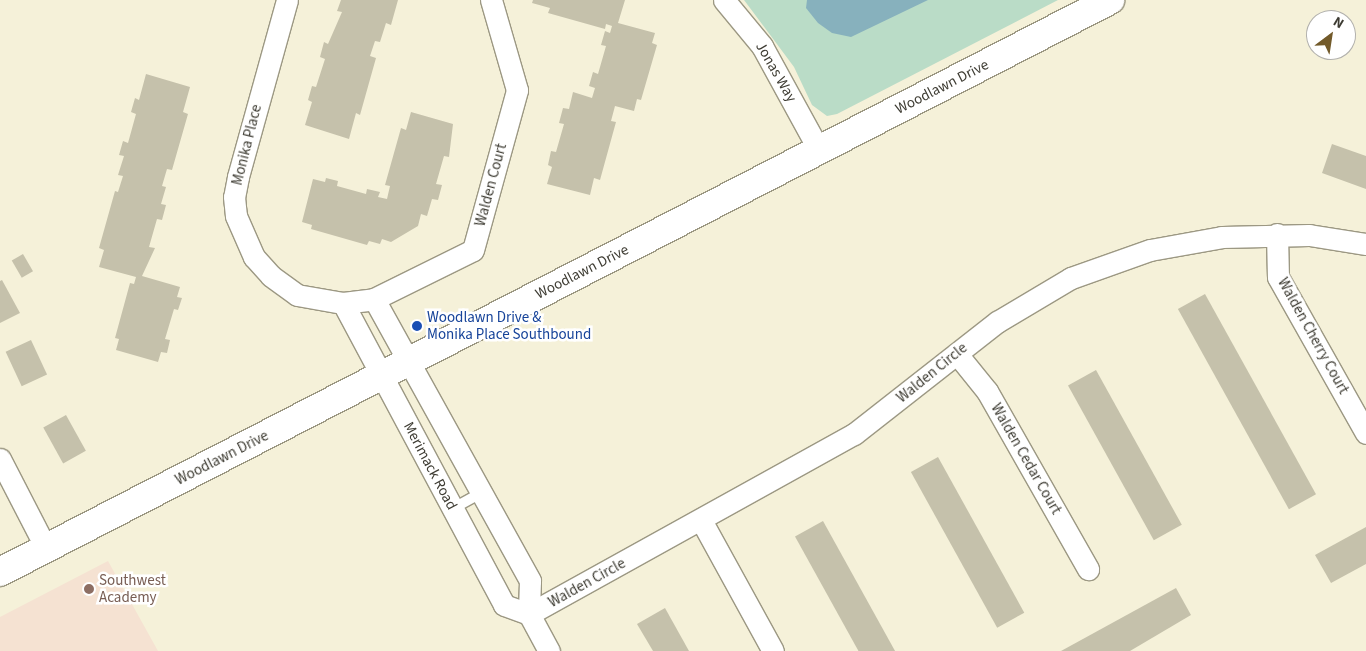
<!DOCTYPE html>
<html>
<head>
<meta charset="utf-8">
<style>
  body { margin:0 }
  #map { position:relative; width:1366px; height:651px; overflow:hidden; background:#f5f1d9; font-family:"Source Sans 3",sans-serif }
  div>[style] { position:absolute }
  .education>* { inset:0; background:#f5e2d2 }
  .green>* { inset:0; background:#badcc7 }
  .water>* { inset:0; background:#87b1bd }
  .building>* { inset:0; background:#c5c1ab; transform-origin:0 0 }
  .roads { filter:drop-shadow(1px 0 #9c9883) drop-shadow(-1px 0 #9c9883) drop-shadow(0 1px #9c9883) drop-shadow(0 -1px #9c9883) }
  .lane>* { height:10px; margin:-5px; padding:0 5px; transform-origin:5px; border-radius:5px; background:#fff }
  .street>* { height:21px; margin:-10.5px; padding:0 10.5px; transform-origin:10.5px; border-radius:10.5px; background:#fff }
  .secondary>* { height:28px; margin:-14px; padding:0 14px; transform-origin:14px; border-radius:14px; background:#fff }
  .dots>* { width:14px; height:14px; translate:-50% -50%; box-sizing:border-box; border:2px solid #fff; border-radius:50% }
  span { translate:-50% -50%; white-space:nowrap; text-align:center; line-height:1.15; -webkit-text-stroke:5px #fff; paint-order:stroke }
  .street-label { font-size:15px; color:#3e3c33 }
  .transit-label { font-size:15px; color:#164399 }
  .left { translate:0 -50%; text-align:left }
  .education-label { font-size:15px; color:#785e54 }
  .north { position:absolute; left:1306px; top:10px; width:50px; height:50px; box-sizing:border-box; background:#fff; border:1px solid #b2b1ad; border-radius:50%; rotate:31deg; font-size:14px; font-weight:700; line-height:20px; text-align:center; color:#3e3c33 }
  .north::after { content:''; display:block; margin:auto; width:18px; height:22px; background:#725a2a; clip-path:polygon(50% 0,100% 100%,50% 72%,0 100%) }
</style>
</head>
<body>
<div id="map">
  <div class="education">
    <i style="clip-path:polygon(108px 561px,158px 651px,0 651px,0 617px)"></i>
  </div>
  <div class="green">
    <i style="clip-path:polygon(744px 0,1058px 0,837px 114px,827px 116px,812px 105px,794px 67px)"></i>
  </div>
  <div class="water">
    <i style="clip-path:polygon(807px 0,928px 0,851px 37px,832px 33px,818px 23px,806px 8px)"></i>
  </div>
  <div class="building">
    <i style="clip-path:polygon(341px 0,398px 0,391px 25px,386px 23px,380px 42px,375px 41px,370px 56px,376px 58px,360px 115px,356px 113px,349px 139px,305px 125px,312px 102px,308px 100px,312px 86px,316px 87px,325px 59px,320px 57px,324px 42px,328px 44px,342px 12px,337px 11px)"></i>
    <i style="clip-path:polygon(533px 0,625px 0,618px 23px,655px 33px,652px 43px,657px 45px,641px 100px,637px 99px,634px 111px,615px 106px,611px 121px,616px 122px,600px 180px,594px 178px,590px 195px,547px 184px,552px 167px,548px 165px,551px 151px,556px 152px,564px 124px,559px 123px,563px 108px,569px 109px,573px 92px,592px 98px,595px 88px,589px 86px,593px 72px,598px 74px,606px 46px,601px 45px,605px 31px,610px 33px,612px 26px,606px 24px,605px 29px,548px 13px,550px 8px,532px 3px)"></i>
    <i style="clip-path:polygon(146px 74px,190px 87px,183px 112px,188px 114px,172px 170px,167px 169px,162px 186px,166px 187px,161px 204px,166px 205px,162px 220px,157px 219px,149px 247px,155px 248px,142px 276px,180px 287px,177px 297px,182px 298px,178px 310px,174px 309px,165px 339px,170px 340px,167px 353px,161px 352px,158px 362px,116px 350px,119px 339px,115px 338px,130px 283px,134px 284px,136px 277px,99px 267px,104px 250px,99px 248px,115px 191px,118px 192px,123px 176px,118px 175px,124px 156px,119px 155px,123px 141px,128px 143px,136px 114px,131px 112px,135px 98px,139px 100px)"></i>
    <i style="clip-path:polygon(411px 112px,453px 124px,449px 157px,444px 156px,436px 184px,442px 185px,438px 200px,432px 199px,427px 216px,421px 214px,418px 226px,391px 242px,382px 239px,380px 244px,369px 241px,367px 245px,311px 229px,312px 225px,302px 222px,313px 179px,325px 182px,326px 178px,338px 181px,337px 186px,366px 194px,367px 189px,380px 192px,378px 197px,387px 199px,390px 186px,385px 185px,401px 128px,406px 130px)"></i>
    <i style="clip-path:polygon(1332px 144px,1366px 156px,1366px 189px,1322px 173px)"></i>
    <i style="left:23px;top:254px;width:20px;height:13px;rotate:60deg"></i>
    <i style="clip-path:polygon(2px 280px,20px 313px,0 323px,0 281px)"></i>
    <i style="left:1205px;top:294px;width:229px;height:31px;rotate:61deg"></i>
    <i style="left:31px;top:340px;width:38px;height:28px;rotate:65deg"></i>
    <i style="left:1096px;top:370px;width:177px;height:32px;rotate:61deg"></i>
    <i style="left:66px;top:415px;width:41px;height:26px;rotate:61deg"></i>
    <i style="left:938px;top:457px;width:178px;height:31px;rotate:61deg"></i>
    <i style="left:823px;top:521px;width:149px;height:32px;rotate:61deg"></i>
    <i style="clip-path:polygon(1366px 527px,1366px 564px,1331px 583px,1315px 555px)"></i>
    <i style="clip-path:polygon(1176px 588px,1191px 615px,1130px 651px,1061px 651px)"></i>
    <i style="clip-path:polygon(665px 608px,689px 651px,653px 651px,637px 624px)"></i>
  </div>
  <div class="roads">
    <div class="lane">
      <i style="left:452px;top:509px;width:33px;rotate:-29deg"></i>
    </div>
    <div class="street">
      <i style="left:287px;top:0;width:184px;rotate:105.5deg"></i>
      <i style="left:238px;top:177px;width:20px;rotate:101deg"></i>
      <i style="left:234px;top:197px;width:19px;rotate:84deg"></i>
      <i style="left:236px;top:216px;width:45px;rotate:66.3deg"></i>
      <i style="left:254px;top:257px;width:25px;rotate:48deg"></i>
      <i style="left:271px;top:276px;width:32px;rotate:36deg"></i>
      <i style="left:297px;top:295px;width:47px;rotate:9.9deg"></i>
      <i style="left:343px;top:303px;width:31px;rotate:-7deg"></i>
      <i style="left:374px;top:299px;width:110px;rotate:-26.3deg"></i>
      <i style="left:473px;top:250px;width:166px;rotate:-74.6deg"></i>
      <i style="left:517px;top:90px;width:94px;rotate:-106.1deg"></i>
      <i style="left:724px;top:0;width:60px;rotate:50.4deg"></i>
      <i style="left:762px;top:46px;width:119px;rotate:61.3deg"></i>
      <i style="left:1277px;top:234px;width:43px;rotate:88.7deg"></i>
      <i style="left:1278px;top:277px;width:179px;rotate:60.6deg"></i>
      <i style="left:374px;top:299px;width:322px;rotate:61deg"></i>
      <i style="left:530px;top:581px;width:33px;rotate:92deg"></i>
      <i style="left:529px;top:614px;width:42px;rotate:61.6deg"></i>
      <i style="left:343px;top:303px;width:342px;rotate:61.9deg"></i>
      <i style="left:504px;top:605px;width:27px;rotate:20deg"></i>
      <i style="left:957px;top:354px;width:48px;rotate:51deg"></i>
      <i style="left:987px;top:391px;width:205px;rotate:60.4deg"></i>
      <i style="left:0;top:459px;width:100px;rotate:62.7deg"></i>
      <i style="left:701px;top:520px;width:149px;rotate:61.2deg"></i>
      <i style="left:529px;top:614px;width:372px;rotate:-29deg"></i>
      <i style="left:854px;top:434px;width:182px;rotate:-38.1deg"></i>
      <i style="left:997px;top:322px;width:86px;rotate:-30.7deg"></i>
      <i style="left:1071px;top:278px;width:84px;rotate:-19.5deg"></i>
      <i style="left:1150px;top:250px;width:73px;rotate:-10.2deg"></i>
      <i style="left:1222px;top:237px;width:87px;rotate:-1.3deg"></i>
      <i style="left:1309px;top:235px;width:58px;rotate:9deg"></i>
    </div>
    <div class="secondary">
      <i style="left:0;top:572px;width:1249px;rotate:-27.26deg"></i>
    </div>
  </div>
  <div class="dots">
    <i style="left:417px;top:326px;background:#1a4fb4"></i>
    <i style="left:89px;top:589px;background:#8d6e63"></i>
  </div>
  <div class="street-label">
    <span style="left:776px;top:72px;rotate:60deg">Jonas Way</span>
    <span style="left:942px;top:87px;rotate:-27deg">Woodlawn Drive</span>
    <span style="left:247px;top:145px;rotate:-76deg">Monika Place</span>
    <span style="left:491px;top:185px;rotate:-75deg">Walden Court</span>
    <span style="left:582px;top:272px;rotate:-27deg">Woodlawn Drive</span>
    <span style="left:1313px;top:336px;rotate:61deg">Walden Cherry Court</span>
    <span style="left:932px;top:373px;rotate:-39deg">Walden Circle</span>
    <span style="left:222px;top:458px;rotate:-27deg">Woodlawn Drive</span>
    <span style="left:1026px;top:459px;rotate:60deg">Walden Cedar Court</span>
    <span style="left:430px;top:466px;rotate:62deg">Merimack Road</span>
    <span style="left:587px;top:583px;rotate:-29deg">Walden Circle</span>
  </div>
  <div class="transit-label">
    <span class="left" style="left:427px;top:326px">Woodlawn Drive &amp;<br>Monika Place Southbound</span>
  </div>
  <div class="education-label">
    <span class="left" style="left:99px;top:589px">Southwest<br>Academy</span>
  </div>
  <div class="north">N</div>
</div>
</body>
</html>
